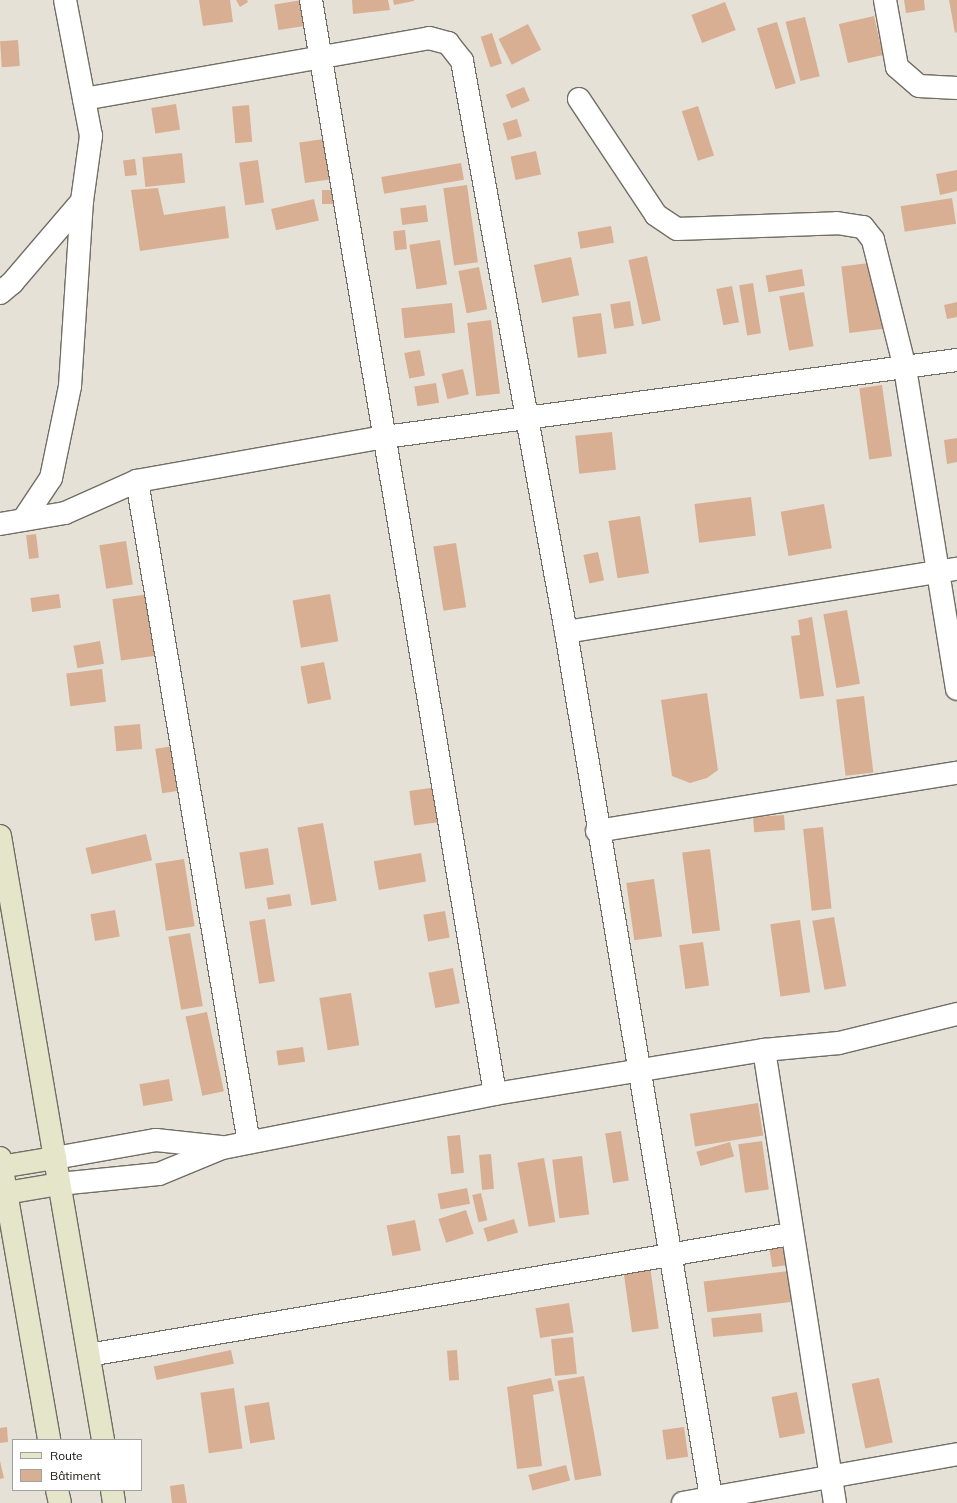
<!DOCTYPE html>
<html>
<head>
<meta charset="utf-8">
<style>
  body { margin:0 }
  #map { position:relative; width:957px; height:1503px; overflow:hidden; background:#e6e1d7; font-family:Mulish,sans-serif }
  div>[style] { position:absolute }
  .building>* { inset:0; background:#d9af93; transform-origin:0 0 }
  .roads { filter:drop-shadow(1px 0 #726e65) drop-shadow(-1px 0 #726e65) drop-shadow(0 1px #726e65) drop-shadow(0 -1px #726e65) }
  .street>* { height:22px; margin:-11px; padding:0 11px; transform-origin:11px; border-radius:11px; background:#fff }
  .secondary>* { height:22px; margin:-11px; padding:0 11px; transform-origin:11px; border-radius:11px; background:#e5e6c9 }
  span { translate:-50% -50%; white-space:nowrap; text-align:center; line-height:1.15; -webkit-text-stroke:3.5px #fff; paint-order:stroke }
  .legend { position:absolute; left:12px; top:1439px; width:130px; height:52px; box-sizing:border-box; background:#fff; border:1px solid #a1a19f; margin:0; padding:5px 7px; list-style:none; font-size:12px; color:#151310 }
  .legend li { display:flex; align-items:center; gap:8px; height:20px }
  .legend b { width:20px; border:1px solid #a1a19f }
</style>
</head>
<body>
<div id="map">
  <div class="building">
    <i style="clip-path:polygon(199px 0,230px 0,233px 22px,203px 26px)"></i>
    <i style="clip-path:polygon(236px 0,247px 0,248px 2px,240px 7px)"></i>
    <i style="left:302px;top:0;width:26px;height:28px;rotate:81deg"></i>
    <i style="clip-path:polygon(352px 0,388px 0,390px 10px,353px 14px)"></i>
    <i style="clip-path:polygon(393px 0,414px 0,414px 1px,394px 5px)"></i>
    <i style="clip-path:polygon(904px 0,924px 0,925px 10px,906px 13px)"></i>
    <i style="clip-path:polygon(949px 0,957px 0,957px 32px,955px 33px)"></i>
    <i style="left:725px;top:2px;width:30px;height:36px;rotate:69deg"></i>
    <i style="left:874px;top:16px;width:40px;height:36px;rotate:77deg"></i>
    <i style="left:805px;top:17px;width:61px;height:20px;rotate:76deg"></i>
    <i style="left:777px;top:22px;width:64px;height:21px;rotate:73deg"></i>
    <i style="left:528px;top:24px;width:29px;height:33px;rotate:63deg"></i>
    <i style="left:492px;top:33px;width:32px;height:12px;rotate:72deg"></i>
    <i style="left:18px;top:40px;width:26px;height:18px;rotate:86deg"></i>
    <i style="left:524px;top:87px;width:15px;height:20px;rotate:67deg"></i>
    <i style="left:176px;top:104px;width:26px;height:25px;rotate:81deg"></i>
    <i style="left:249px;top:105px;width:37px;height:17px;rotate:85deg"></i>
    <i style="left:698px;top:106px;width:52px;height:17px;rotate:72deg"></i>
    <i style="left:517px;top:119px;width:18px;height:15px;rotate:74deg"></i>
    <i style="left:324px;top:139px;width:41px;height:25px;rotate:82deg"></i>
    <i style="left:536px;top:151px;width:24px;height:26px;rotate:78deg"></i>
    <i style="left:182px;top:153px;width:30px;height:40px;rotate:84deg"></i>
    <i style="left:135px;top:159px;width:16px;height:12px;rotate:83deg"></i>
    <i style="left:258px;top:160px;width:43px;height:19px;rotate:82deg"></i>
    <i style="left:461px;top:163px;width:17px;height:81px;rotate:80deg"></i>
    <i style="clip-path:polygon(957px 170px,957px 191px,940px 195px,936px 174px)"></i>
    <i style="left:467px;top:185px;width:78px;height:24px;rotate:82deg"></i>
    <i style="clip-path:polygon(158px 188px,164px 215px,225px 206px,229px 238px,140px 251px,131px 190px)"></i>
    <i style="left:322px;top:190px;width:11px;height:14px"></i>
    <i style="left:952px;top:198px;width:26px;height:52px;rotate:81deg"></i>
    <i style="left:314px;top:199px;width:22px;height:44px;rotate:77deg"></i>
    <i style="left:426px;top:205px;width:17px;height:26px;rotate:83deg"></i>
    <i style="left:611px;top:226px;width:17px;height:34px;rotate:80deg"></i>
    <i style="left:405px;top:230px;width:19px;height:12px;rotate:84deg"></i>
    <i style="left:440px;top:240px;width:45px;height:31px;rotate:81deg"></i>
    <i style="left:647px;top:256px;width:66px;height:19px;rotate:78deg"></i>
    <i style="left:571px;top:257px;width:39px;height:38px;rotate:78deg"></i>
    <i style="left:877px;top:262px;width:67px;height:36px;rotate:83deg"></i>
    <i style="left:479px;top:267px;width:43px;height:21px;rotate:79deg"></i>
    <i style="left:802px;top:269px;width:17px;height:37px;rotate:80deg"></i>
    <i style="left:753px;top:283px;width:51px;height:14px;rotate:81deg"></i>
    <i style="left:732px;top:286px;width:37px;height:16px;rotate:79deg"></i>
    <i style="left:804px;top:292px;width:55px;height:25px;rotate:80deg"></i>
    <i style="left:630px;top:301px;width:25px;height:20px;rotate:81deg"></i>
    <i style="clip-path:polygon(957px 302px,957px 317px,947px 319px,944px 305px)"></i>
    <i style="left:452px;top:303px;width:30px;height:51px;rotate:84deg"></i>
    <i style="left:601px;top:313px;width:41px;height:29px;rotate:82deg"></i>
    <i style="left:491px;top:320px;width:74px;height:24px;rotate:83deg"></i>
    <i style="left:420px;top:350px;width:26px;height:16px;rotate:79deg"></i>
    <i style="left:463px;top:369px;width:26px;height:22px;rotate:77deg"></i>
    <i style="left:436px;top:383px;width:20px;height:22px;rotate:81deg"></i>
    <i style="left:882px;top:385px;width:72px;height:23px;rotate:82deg"></i>
    <i style="left:612px;top:432px;width:38px;height:37px;rotate:84deg"></i>
    <i style="clip-path:polygon(957px 438px,957px 462px,947px 464px,944px 440px)"></i>
    <i style="left:751px;top:497px;width:39px;height:57px;rotate:83deg"></i>
    <i style="left:824px;top:504px;width:45px;height:44px;rotate:80deg"></i>
    <i style="left:640px;top:516px;width:58px;height:32px;rotate:81deg"></i>
    <i style="left:36px;top:534px;width:24px;height:10px;rotate:83deg"></i>
    <i style="left:126px;top:541px;width:44px;height:27px;rotate:81deg"></i>
    <i style="left:456px;top:543px;width:65px;height:23px;rotate:81deg"></i>
    <i style="left:598px;top:552px;width:29px;height:15px;rotate:78deg"></i>
    <i style="left:59px;top:594px;width:14px;height:29px;rotate:82deg"></i>
    <i style="left:149px;top:594px;width:62px;height:37px;rotate:82deg"></i>
    <i style="left:330px;top:594px;width:48px;height:38px;rotate:80deg"></i>
    <i style="left:847px;top:610px;width:75px;height:24px;rotate:80deg"></i>
    <i style="clip-path:polygon(812px 617px,824px 696px,800px 699px,791px 636px,800px 635px,798px 620px)"></i>
    <i style="left:100px;top:641px;width:23px;height:27px;rotate:80deg"></i>
    <i style="left:324px;top:662px;width:38px;height:24px;rotate:79deg"></i>
    <i style="left:102px;top:669px;width:33px;height:36px;rotate:83deg"></i>
    <i style="clip-path:polygon(707px 693px,718px 770px,707px 778px,690px 783px,672px 776px,661px 700px)"></i>
    <i style="left:864px;top:696px;width:77px;height:28px;rotate:83deg"></i>
    <i style="left:140px;top:724px;width:25px;height:26px;rotate:85deg"></i>
    <i style="left:173px;top:746px;width:45px;height:18px;rotate:81deg"></i>
    <i style="left:437px;top:787px;width:35px;height:28px;rotate:82deg"></i>
    <i style="left:784px;top:815px;width:15px;height:31px;rotate:86deg"></i>
    <i style="left:323px;top:823px;width:79px;height:26px;rotate:80deg"></i>
    <i style="left:823px;top:827px;width:82px;height:20px;rotate:84deg"></i>
    <i style="left:146px;top:834px;width:27px;height:62px;rotate:77deg"></i>
    <i style="left:268px;top:848px;width:37px;height:29px;rotate:81deg"></i>
    <i style="left:710px;top:849px;width:82px;height:28px;rotate:83deg"></i>
    <i style="left:421px;top:853px;width:29px;height:48px;rotate:80deg"></i>
    <i style="left:184px;top:859px;width:68px;height:29px;rotate:81deg"></i>
    <i style="left:654px;top:879px;width:58px;height:28px;rotate:82deg"></i>
    <i style="left:290px;top:894px;width:12px;height:24px;rotate:81deg"></i>
    <i style="left:115px;top:910px;width:27px;height:25px;rotate:80deg"></i>
    <i style="left:445px;top:911px;width:27px;height:22px;rotate:80deg"></i>
    <i style="left:834px;top:917px;width:70px;height:22px;rotate:80deg"></i>
    <i style="left:265px;top:919px;width:63px;height:16px;rotate:81deg"></i>
    <i style="left:800px;top:920px;width:73px;height:30px;rotate:82deg"></i>
    <i style="left:190px;top:933px;width:74px;height:22px;rotate:80deg"></i>
    <i style="left:703px;top:942px;width:44px;height:24px;rotate:82deg"></i>
    <i style="left:453px;top:968px;width:36px;height:25px;rotate:79deg"></i>
    <i style="left:351px;top:993px;width:53px;height:32px;rotate:81deg"></i>
    <i style="left:207px;top:1012px;width:81px;height:22px;rotate:78deg"></i>
    <i style="left:303px;top:1047px;width:15px;height:27px;rotate:82deg"></i>
    <i style="left:169px;top:1079px;width:22px;height:30px;rotate:80deg"></i>
    <i style="left:758px;top:1103px;width:33px;height:69px;rotate:81deg"></i>
    <i style="left:621px;top:1131px;width:50px;height:16px;rotate:81deg"></i>
    <i style="left:460px;top:1135px;width:38px;height:13px;rotate:84deg"></i>
    <i style="left:762px;top:1141px;width:49px;height:24px;rotate:82deg"></i>
    <i style="left:730px;top:1142px;width:15px;height:35px;rotate:74deg"></i>
    <i style="left:491px;top:1154px;width:35px;height:12px;rotate:85deg"></i>
    <i style="left:582px;top:1156px;width:59px;height:30px;rotate:83deg"></i>
    <i style="left:544px;top:1158px;width:65px;height:27px;rotate:80deg"></i>
    <i style="left:467px;top:1188px;width:16px;height:30px;rotate:79deg"></i>
    <i style="left:481px;top:1193px;width:28px;height:9px;rotate:77deg"></i>
    <i style="left:466px;top:1210px;width:25px;height:29px;rotate:72deg"></i>
    <i style="left:514px;top:1219px;width:14px;height:32px;rotate:73deg"></i>
    <i style="left:415px;top:1220px;width:31px;height:29px;rotate:79deg"></i>
    <i style="left:785px;top:1239px;width:26px;height:17px;rotate:81deg"></i>
    <i style="left:650px;top:1266px;width:63px;height:27px;rotate:82deg"></i>
    <i style="left:789px;top:1271px;width:31px;height:86px;rotate:83deg"></i>
    <i style="left:569px;top:1303px;width:30px;height:34px;rotate:81deg"></i>
    <i style="left:761px;top:1313px;width:19px;height:50px;rotate:84deg"></i>
    <i style="left:573px;top:1337px;width:37px;height:22px;rotate:84deg"></i>
    <i style="left:231px;top:1350px;width:14px;height:79px;rotate:78deg"></i>
    <i style="left:457px;top:1350px;width:30px;height:10px;rotate:86deg"></i>
    <i style="left:584px;top:1376px;width:101px;height:27px;rotate:80deg"></i>
    <i style="clip-path:polygon(551px 1378px,554px 1391px,533px 1395px,542px 1466px,517px 1469px,507px 1387px)"></i>
    <i style="left:879px;top:1378px;width:66px;height:28px;rotate:78deg"></i>
    <i style="left:234px;top:1388px;width:61px;height:34px;rotate:82deg"></i>
    <i style="left:797px;top:1392px;width:42px;height:26px;rotate:79deg"></i>
    <i style="left:269px;top:1402px;width:38px;height:25px;rotate:81deg"></i>
    <i style="clip-path:polygon(7px 1427px,8px 1442px,0 1443px,0 1428px)"></i>
    <i style="left:684px;top:1427px;width:30px;height:22px;rotate:82deg"></i>
    <i style="clip-path:polygon(0 1461px,4px 1478px,0 1479px)"></i>
    <i style="left:566px;top:1465px;width:16px;height:39px;rotate:75deg"></i>
    <i style="clip-path:polygon(184px 1484px,187px 1503px,172px 1503px,170px 1486px)"></i>
  </div>
  <div class="roads">
    <div class="street">
      <i style="left:311px;top:0;width:1109px;rotate:80.45deg"></i>
      <i style="left:885px;top:0;width:68px;rotate:79.8deg"></i>
      <i style="left:897px;top:67px;width:29px;rotate:41deg"></i>
      <i style="left:919px;top:86px;width:38px;rotate:3deg"></i>
      <i style="left:84px;top:99px;width:350px;rotate:-10deg"></i>
      <i style="left:429px;top:38px;width:20px;rotate:15deg"></i>
      <i style="left:448px;top:43px;width:23px;rotate:52deg"></i>
      <i style="left:462px;top:61px;width:580px;rotate:79.68deg"></i>
      <i style="left:566px;top:632px;width:883px;rotate:80.48deg"></i>
      <i style="left:579px;top:99px;width:139px;rotate:56.4deg"></i>
      <i style="left:656px;top:215px;width:25px;rotate:34deg"></i>
      <i style="left:677px;top:229px;width:160px;rotate:-2.1deg"></i>
      <i style="left:837px;top:223px;width:26px;rotate:9deg"></i>
      <i style="left:863px;top:227px;width:16px;rotate:52deg"></i>
      <i style="left:873px;top:240px;width:132px;rotate:76deg"></i>
      <i style="left:905px;top:368px;width:325px;rotate:80.8deg"></i>
      <i style="left:0;top:293px;width:16px;rotate:-40deg"></i>
      <i style="left:12px;top:283px;width:108px;rotate:-49.5deg"></i>
      <i style="left:137px;top:481px;width:671px;rotate:80.4deg"></i>
      <i style="left:23px;top:520px;width:50px;rotate:-56.3deg"></i>
      <i style="left:51px;top:478px;width:94px;rotate:-78.3deg"></i>
      <i style="left:70px;top:386px;width:185px;rotate:-86.3deg"></i>
      <i style="left:82px;top:201px;width:66px;rotate:-82.1deg"></i>
      <i style="left:91px;top:136px;width:138px;rotate:-100.8deg"></i>
      <i style="left:0;top:524px;width:66px;rotate:-9.6deg"></i>
      <i style="left:65px;top:513px;width:79px;rotate:-24deg"></i>
      <i style="left:137px;top:481px;width:252px;rotate:-10.1deg"></i>
      <i style="left:385px;top:437px;width:577px;rotate:-7.67deg"></i>
      <i style="left:566px;top:632px;width:396px;rotate:-9.2deg"></i>
      <i style="left:597px;top:831px;width:365px;rotate:-9.2deg"></i>
      <i style="left:764px;top:1050px;width:459px;rotate:81.1deg"></i>
      <i style="left:55px;top:1158px;width:103px;rotate:-10.1deg"></i>
      <i style="left:156px;top:1140px;width:65px;rotate:6.1deg"></i>
      <i style="left:59px;top:1184px;width:100px;rotate:-5.7deg"></i>
      <i style="left:159px;top:1174px;width:68px;rotate:-22.4deg"></i>
      <i style="left:222px;top:1148px;width:278px;rotate:-11.2deg"></i>
      <i style="left:495px;top:1094px;width:273px;rotate:-9.3deg"></i>
      <i style="left:764px;top:1050px;width:75px;rotate:-5.3deg"></i>
      <i style="left:839px;top:1043px;width:122px;rotate:-13.8deg"></i>
      <i style="left:89px;top:1355px;width:712px;rotate:-9.78deg"></i>
      <i style="left:683px;top:1503px;width:278px;rotate:-10.1deg"></i>
    </div>
    <div class="secondary">
      <i style="left:0;top:836px;width:613px;rotate:80.32deg"></i>
      <i style="left:0;top:1158px;width:286px;rotate:80.1deg"></i>
      <i style="left:0;top:1167px;width:56px;rotate:-9.3deg"></i>
      <i style="left:0;top:1194px;width:60px;rotate:-9.6deg"></i>
      <i style="left:57px;top:1490px;width:13px;rotate:77deg"></i>
      <i style="left:112px;top:1490px;width:13px;rotate:81deg"></i>
    </div>
  </div>
  <ul class="legend">
  <li><b style="height:5px;background:#e5e6c9"></b>Route</li>
  <li><b style="height:11px;background:#d9af93"></b>Bâtiment</li>
  </ul>
</div>
</body>
</html>
